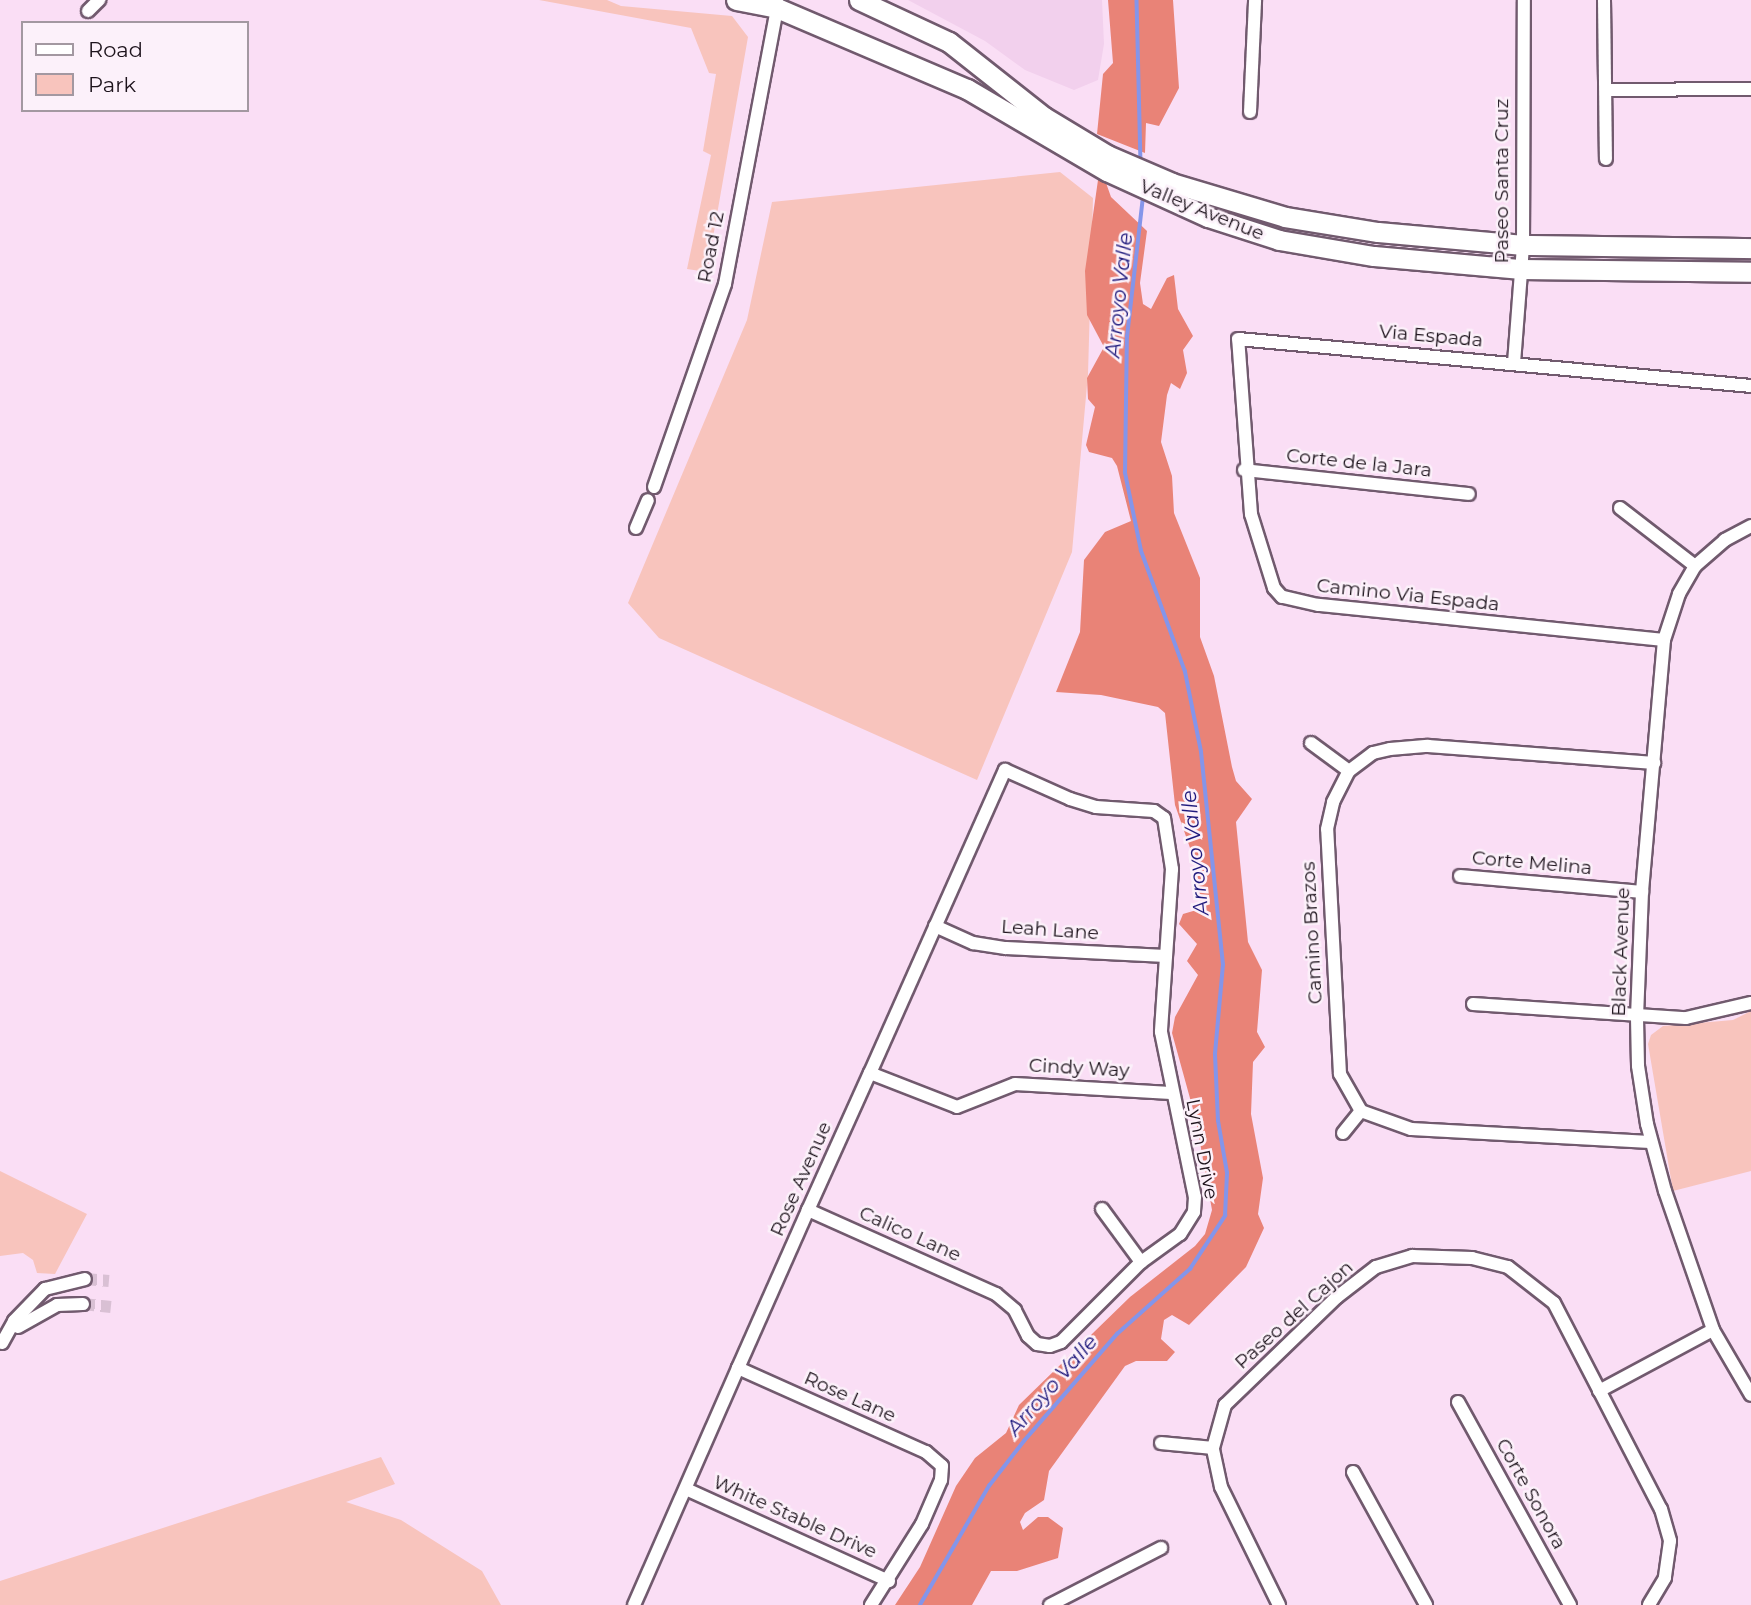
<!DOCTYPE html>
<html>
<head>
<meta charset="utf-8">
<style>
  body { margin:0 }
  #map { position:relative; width:1751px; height:1605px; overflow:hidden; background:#fadef5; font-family:Montserrat,sans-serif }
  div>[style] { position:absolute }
  .built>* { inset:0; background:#f2d0ed }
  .green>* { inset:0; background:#f8c4bd }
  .forest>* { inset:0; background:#e98377 }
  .stream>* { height:3.5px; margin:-1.75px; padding:0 1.75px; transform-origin:1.75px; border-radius:1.75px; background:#8495ea }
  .street-tunnel>* { height:12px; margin-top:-6px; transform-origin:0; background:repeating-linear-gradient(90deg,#d9c0d4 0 12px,transparent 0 18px) }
  .roads { filter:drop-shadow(2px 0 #715a6e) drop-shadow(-2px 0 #715a6e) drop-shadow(0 2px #715a6e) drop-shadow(0 -2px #715a6e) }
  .street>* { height:12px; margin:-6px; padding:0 6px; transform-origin:6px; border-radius:6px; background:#fff }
  .secondary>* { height:19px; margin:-9.5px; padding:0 9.5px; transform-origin:9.5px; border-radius:9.5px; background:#fff }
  span { translate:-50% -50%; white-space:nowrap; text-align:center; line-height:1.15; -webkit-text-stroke:5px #fcf1fa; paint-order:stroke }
  .street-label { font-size:19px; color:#1d131c }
  .water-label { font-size:21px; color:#201b7d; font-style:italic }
  .legend { position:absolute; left:21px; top:21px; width:228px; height:91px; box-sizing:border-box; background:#fcf1fa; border:2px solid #a398a1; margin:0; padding:9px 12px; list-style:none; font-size:21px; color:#1d131c }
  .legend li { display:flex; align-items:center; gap:14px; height:35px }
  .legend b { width:35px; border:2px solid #a398a1 }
</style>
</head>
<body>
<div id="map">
  <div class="built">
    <i style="clip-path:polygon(908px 0,1102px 0,1104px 44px,1098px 80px,1074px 90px,1025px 70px,985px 41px)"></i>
  </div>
  <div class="green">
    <i style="clip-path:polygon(539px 0,607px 0,621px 6px,732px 16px,748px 37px,707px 272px,687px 269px,711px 155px,703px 151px,716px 74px,709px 73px,691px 28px)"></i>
    <i style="clip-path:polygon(1060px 172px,1093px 198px,1088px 374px,1072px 552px,977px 780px,659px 638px,628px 603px,747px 320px,772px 202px)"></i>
    <i style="clip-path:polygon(1751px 1011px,1751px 1171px,1673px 1191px,1648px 1044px,1651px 1035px,1663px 1026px,1733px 1020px)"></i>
    <i style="clip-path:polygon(0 1171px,87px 1214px,55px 1274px,37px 1273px,33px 1260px,23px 1253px,0 1256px)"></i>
    <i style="clip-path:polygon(381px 1457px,395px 1484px,346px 1502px,401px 1520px,482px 1571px,501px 1605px,0 1605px,0 1581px)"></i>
  </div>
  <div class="forest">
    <i style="clip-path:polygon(1108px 0,1173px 0,1179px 88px,1159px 126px,1146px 123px,1145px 153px,1097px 134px,1103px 74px,1113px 63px)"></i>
    <i style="clip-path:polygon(1098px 180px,1105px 180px,1111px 197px,1147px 231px,1140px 283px,1143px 304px,1151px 309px,1167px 278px,1174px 275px,1178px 309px,1193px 336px,1183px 350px,1187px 373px,1180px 389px,1171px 383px,1167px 395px,1161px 442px,1172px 476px,1174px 513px,1200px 578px,1200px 637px,1214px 676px,1232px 767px,1236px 781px,1252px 799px,1236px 822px,1248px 942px,1262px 970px,1257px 1032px,1265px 1047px,1253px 1062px,1251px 1114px,1263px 1178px,1258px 1214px,1264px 1228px,1246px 1267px,1189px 1325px,1172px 1315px,1164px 1320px,1161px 1339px,1175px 1352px,1167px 1361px,1136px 1361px,1125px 1366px,1049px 1471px,1044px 1500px,1025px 1513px,1020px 1522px,1023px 1530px,1038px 1517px,1048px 1517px,1063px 1528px,1058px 1558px,1017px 1571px,991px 1571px,972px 1605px,895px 1605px,920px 1567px,956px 1486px,975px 1458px,1006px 1433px,1019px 1405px,1130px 1297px,1195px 1246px,1205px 1234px,1212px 1210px,1196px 1120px,1172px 1033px,1175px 1017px,1198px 975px,1187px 961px,1197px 944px,1179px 924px,1183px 914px,1200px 909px,1201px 904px,1196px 865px,1175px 805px,1165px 713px,1158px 707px,1101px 695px,1056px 692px,1080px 632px,1084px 560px,1105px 532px,1131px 521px,1117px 466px,1112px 458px,1089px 452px,1086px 445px,1095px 407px,1088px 399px,1087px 378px,1104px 347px,1087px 315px,1085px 271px)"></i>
  </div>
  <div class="stream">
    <i style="left:1137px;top:0;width:161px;rotate:88.6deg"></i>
    <i style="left:920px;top:1605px;width:138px;rotate:-59.9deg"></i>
    <i style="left:989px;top:1486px;width:57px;rotate:-52.1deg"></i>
    <i style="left:1024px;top:1441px;width:142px;rotate:-49deg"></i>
    <i style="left:1117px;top:1334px;width:98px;rotate:-41.7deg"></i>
    <i style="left:1190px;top:1269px;width:64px;rotate:-56.6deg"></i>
    <i style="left:1225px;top:1216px;width:43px;rotate:-87.3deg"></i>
    <i style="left:1227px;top:1173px;width:53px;rotate:-99.8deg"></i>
    <i style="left:1218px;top:1121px;width:67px;rotate:-92.6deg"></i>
    <i style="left:1215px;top:1054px;width:89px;rotate:-84.9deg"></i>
    <i style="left:1223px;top:965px;width:214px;rotate:-95.9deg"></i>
    <i style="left:1201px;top:752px;width:82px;rotate:-101.3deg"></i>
    <i style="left:1185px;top:672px;width:129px;rotate:-110deg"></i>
    <i style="left:1141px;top:551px;width:80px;rotate:-101.6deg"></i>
    <i style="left:1125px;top:473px;width:136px;rotate:-89.2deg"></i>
    <i style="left:1127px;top:337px;width:141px;rotate:-83.5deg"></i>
  </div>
  <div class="street-tunnel">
    <i style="left:85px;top:1279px;width:24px;rotate:5deg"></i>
    <i style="left:83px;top:1304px;width:28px;rotate:6deg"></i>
  </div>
  <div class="roads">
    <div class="street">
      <i style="left:1604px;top:0;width:159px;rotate:89.3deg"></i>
      <i style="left:88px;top:11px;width:16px;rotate:-45deg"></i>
      <i style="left:1606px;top:90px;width:145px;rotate:-0.4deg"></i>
      <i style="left:1250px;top:112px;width:112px;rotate:-87.4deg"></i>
      <i style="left:1514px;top:363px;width:118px;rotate:-85.6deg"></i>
      <i style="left:1523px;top:245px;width:245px;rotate:-89.8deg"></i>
      <i style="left:1244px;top:470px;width:226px;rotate:6.1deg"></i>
      <i style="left:654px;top:487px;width:215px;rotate:-70.7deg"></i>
      <i style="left:725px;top:284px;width:285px;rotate:-79.3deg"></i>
      <i style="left:1620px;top:508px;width:95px;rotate:37.7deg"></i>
      <i style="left:1751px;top:526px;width:30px;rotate:152deg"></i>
      <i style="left:1725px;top:540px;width:40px;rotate:139deg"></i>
      <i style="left:1695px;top:566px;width:32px;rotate:120deg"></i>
      <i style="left:1679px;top:594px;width:48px;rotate:108.1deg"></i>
      <i style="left:1664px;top:640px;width:253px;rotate:95deg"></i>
      <i style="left:1642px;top:892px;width:126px;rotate:92.3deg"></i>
      <i style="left:1637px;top:1018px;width:48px;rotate:88.8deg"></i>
      <i style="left:1638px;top:1066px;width:59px;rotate:81.2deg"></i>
      <i style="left:1647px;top:1124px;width:69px;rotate:75deg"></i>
      <i style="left:1665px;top:1191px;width:147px;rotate:70.9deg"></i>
      <i style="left:1713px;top:1330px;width:75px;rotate:59.7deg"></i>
      <i style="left:636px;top:528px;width:30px;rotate:-67deg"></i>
      <i style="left:1664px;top:640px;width:348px;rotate:-174.2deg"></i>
      <i style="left:1318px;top:605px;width:37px;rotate:-167deg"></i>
      <i style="left:1282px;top:597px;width:12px;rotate:-132deg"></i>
      <i style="left:1274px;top:588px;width:77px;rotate:-107.3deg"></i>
      <i style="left:1251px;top:514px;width:175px;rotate:-94.2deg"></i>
      <i style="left:1238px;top:339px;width:515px;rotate:5.23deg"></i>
      <i style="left:1311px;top:743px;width:47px;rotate:36.4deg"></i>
      <i style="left:1460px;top:876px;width:183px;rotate:5deg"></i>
      <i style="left:935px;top:926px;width:42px;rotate:24.1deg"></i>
      <i style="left:973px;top:943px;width:33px;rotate:9deg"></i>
      <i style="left:1006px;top:948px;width:160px;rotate:2.9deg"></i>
      <i style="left:1473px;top:1004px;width:213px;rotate:3.8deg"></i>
      <i style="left:1686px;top:1018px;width:67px;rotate:-13deg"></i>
      <i style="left:870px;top:1073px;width:93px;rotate:21.3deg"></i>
      <i style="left:957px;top:1107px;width:62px;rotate:-21.6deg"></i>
      <i style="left:1015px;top:1084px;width:156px;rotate:3.3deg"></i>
      <i style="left:1343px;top:1133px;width:28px;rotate:-51deg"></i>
      <i style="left:1650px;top:1142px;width:239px;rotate:-176.9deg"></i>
      <i style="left:1411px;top:1129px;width:53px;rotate:-160.2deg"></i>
      <i style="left:1361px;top:1111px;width:43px;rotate:-119.6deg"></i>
      <i style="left:1340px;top:1074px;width:245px;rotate:-93deg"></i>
      <i style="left:1327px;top:829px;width:28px;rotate:-77deg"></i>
      <i style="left:1333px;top:802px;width:35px;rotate:-63deg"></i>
      <i style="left:1349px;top:771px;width:30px;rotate:-37deg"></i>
      <i style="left:1373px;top:753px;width:17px;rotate:-13deg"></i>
      <i style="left:1390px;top:749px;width:38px;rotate:-5deg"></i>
      <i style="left:1428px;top:746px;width:227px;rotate:4.3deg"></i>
      <i style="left:1102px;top:1209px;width:66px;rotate:53.7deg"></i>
      <i style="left:18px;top:1327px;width:45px;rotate:-29.4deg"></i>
      <i style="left:57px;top:1305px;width:26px;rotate:-2deg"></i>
      <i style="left:2px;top:1343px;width:25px;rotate:-61deg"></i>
      <i style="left:14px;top:1321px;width:45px;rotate:-45.9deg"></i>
      <i style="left:45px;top:1289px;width:41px;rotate:-14deg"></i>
      <i style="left:738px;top:1368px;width:206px;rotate:24.1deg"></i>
      <i style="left:926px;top:1452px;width:21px;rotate:41deg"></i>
      <i style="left:942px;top:1466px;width:14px;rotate:94deg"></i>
      <i style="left:941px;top:1480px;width:48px;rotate:113.4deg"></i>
      <i style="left:922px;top:1524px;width:96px;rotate:122.2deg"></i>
      <i style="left:1599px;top:1391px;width:129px;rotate:-28.2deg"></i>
      <i style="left:1458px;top:1402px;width:232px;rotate:61.1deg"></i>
      <i style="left:1161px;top:1443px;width:52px;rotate:5.5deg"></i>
      <i style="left:1353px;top:1472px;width:152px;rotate:61.2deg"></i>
      <i style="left:686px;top:1489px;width:223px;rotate:24.4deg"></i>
      <i style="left:634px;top:1605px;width:259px;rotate:-66.3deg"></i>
      <i style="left:738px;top:1368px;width:173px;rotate:-66.1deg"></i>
      <i style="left:808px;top:1210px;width:150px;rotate:-65.7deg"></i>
      <i style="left:870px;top:1073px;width:332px;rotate:-66deg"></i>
      <i style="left:1005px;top:770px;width:71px;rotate:24deg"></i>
      <i style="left:1070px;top:799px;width:27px;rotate:17deg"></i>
      <i style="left:1096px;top:807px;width:58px;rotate:3.9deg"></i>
      <i style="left:1154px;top:811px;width:12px;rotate:35deg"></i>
      <i style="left:1164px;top:818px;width:52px;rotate:81.1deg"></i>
      <i style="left:1172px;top:869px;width:163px;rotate:93.9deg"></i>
      <i style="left:1161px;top:1032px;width:168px;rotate:78.4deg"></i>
      <i style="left:1195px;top:1197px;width:15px;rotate:94deg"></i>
      <i style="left:1194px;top:1212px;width:26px;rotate:122deg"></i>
      <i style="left:1180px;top:1234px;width:48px;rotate:144.3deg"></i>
      <i style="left:1141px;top:1262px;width:113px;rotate:135deg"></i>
      <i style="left:1061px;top:1342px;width:12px;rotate:160deg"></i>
      <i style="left:1050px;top:1346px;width:13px;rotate:-171deg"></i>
      <i style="left:1037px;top:1344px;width:12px;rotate:-138deg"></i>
      <i style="left:1028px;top:1336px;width:29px;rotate:-117deg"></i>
      <i style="left:1015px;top:1310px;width:25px;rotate:-140deg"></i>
      <i style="left:996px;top:1294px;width:206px;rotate:-155.9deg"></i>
      <i style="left:1050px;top:1605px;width:125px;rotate:-27.2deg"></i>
      <i style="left:1279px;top:1605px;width:131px;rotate:-116.2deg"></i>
      <i style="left:1221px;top:1487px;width:40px;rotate:-102deg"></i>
      <i style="left:1213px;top:1448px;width:45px;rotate:-74.4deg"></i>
      <i style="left:1225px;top:1405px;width:156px;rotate:-44deg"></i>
      <i style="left:1337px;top:1297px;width:49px;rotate:-37.6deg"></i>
      <i style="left:1376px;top:1267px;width:38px;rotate:-17deg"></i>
      <i style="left:1412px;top:1256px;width:60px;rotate:1.9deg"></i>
      <i style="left:1472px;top:1258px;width:37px;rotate:14deg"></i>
      <i style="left:1508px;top:1267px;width:58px;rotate:38deg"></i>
      <i style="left:1554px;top:1303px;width:232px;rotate:62.6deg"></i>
      <i style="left:1661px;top:1509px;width:33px;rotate:74deg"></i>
      <i style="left:1670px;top:1541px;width:37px;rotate:98deg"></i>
      <i style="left:1665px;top:1578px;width:31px;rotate:121deg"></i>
    </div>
    <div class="secondary">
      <i style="left:736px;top:0;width:42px;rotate:11deg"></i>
      <i style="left:777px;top:8px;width:207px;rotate:23.1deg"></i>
      <i style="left:967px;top:89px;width:162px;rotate:30.4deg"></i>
      <i style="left:1107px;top:171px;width:111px;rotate:24.5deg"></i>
      <i style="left:1208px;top:217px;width:75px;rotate:17.9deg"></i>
      <i style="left:1279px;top:240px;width:96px;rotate:9.6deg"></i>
      <i style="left:1374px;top:256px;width:148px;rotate:5.1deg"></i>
      <i style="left:1521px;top:269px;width:230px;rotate:0.7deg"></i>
      <i style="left:859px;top:0;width:99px;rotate:25deg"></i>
      <i style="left:949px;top:42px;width:121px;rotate:38.3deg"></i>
      <i style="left:1044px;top:117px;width:74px;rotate:31.1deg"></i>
      <i style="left:1107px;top:155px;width:71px;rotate:23.3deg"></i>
      <i style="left:1172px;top:183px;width:118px;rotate:16.7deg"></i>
      <i style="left:1285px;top:217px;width:94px;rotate:9.2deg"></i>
      <i style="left:1378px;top:232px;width:146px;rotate:5.1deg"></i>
      <i style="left:1523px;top:245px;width:228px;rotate:0.8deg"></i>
    </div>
  </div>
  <div class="street-label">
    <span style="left:1502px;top:181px;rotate:-90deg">Paseo Santa Cruz</span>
    <span style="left:1202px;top:210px;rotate:22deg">Valley Avenue</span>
    <span style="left:711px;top:247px;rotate:-79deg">Road 12</span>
    <span style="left:1431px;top:336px;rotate:5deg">Via Espada</span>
    <span style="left:1359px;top:463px;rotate:6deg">Corte de la Jara</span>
    <span style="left:1408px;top:595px;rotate:6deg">Camino Via Espada</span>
    <span style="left:1532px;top:863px;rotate:5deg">Corte Melina</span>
    <span style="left:1050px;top:930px;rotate:4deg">Leah Lane</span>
    <span style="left:1312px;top:933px;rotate:-93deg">Camino Brazos</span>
    <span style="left:1621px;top:952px;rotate:-88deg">Black Avenue</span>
    <span style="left:1079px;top:1068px;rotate:3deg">Cindy Way</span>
    <span style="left:1202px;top:1149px;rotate:79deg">Lynn Drive</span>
    <span style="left:801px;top:1179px;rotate:-66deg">Rose Avenue</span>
    <span style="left:910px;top:1234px;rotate:24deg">Calico Lane</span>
    <span style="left:1294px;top:1315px;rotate:-42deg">Paseo del Cajon</span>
    <span style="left:850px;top:1397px;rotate:24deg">Rose Lane</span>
    <span style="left:1531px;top:1494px;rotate:61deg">Corte Sonora</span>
    <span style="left:795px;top:1517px;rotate:24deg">White Stable Drive</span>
  </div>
  <div class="water-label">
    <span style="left:1119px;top:295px;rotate:-84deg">Arroyo Valle</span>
    <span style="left:1195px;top:853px;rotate:-96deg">Arroyo Valle</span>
    <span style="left:1052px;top:1385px;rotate:-49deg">Arroyo Valle</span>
  </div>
  <ul class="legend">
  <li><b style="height:9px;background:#fff"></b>Road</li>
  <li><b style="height:19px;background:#f8c4bd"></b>Park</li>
  </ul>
</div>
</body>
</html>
